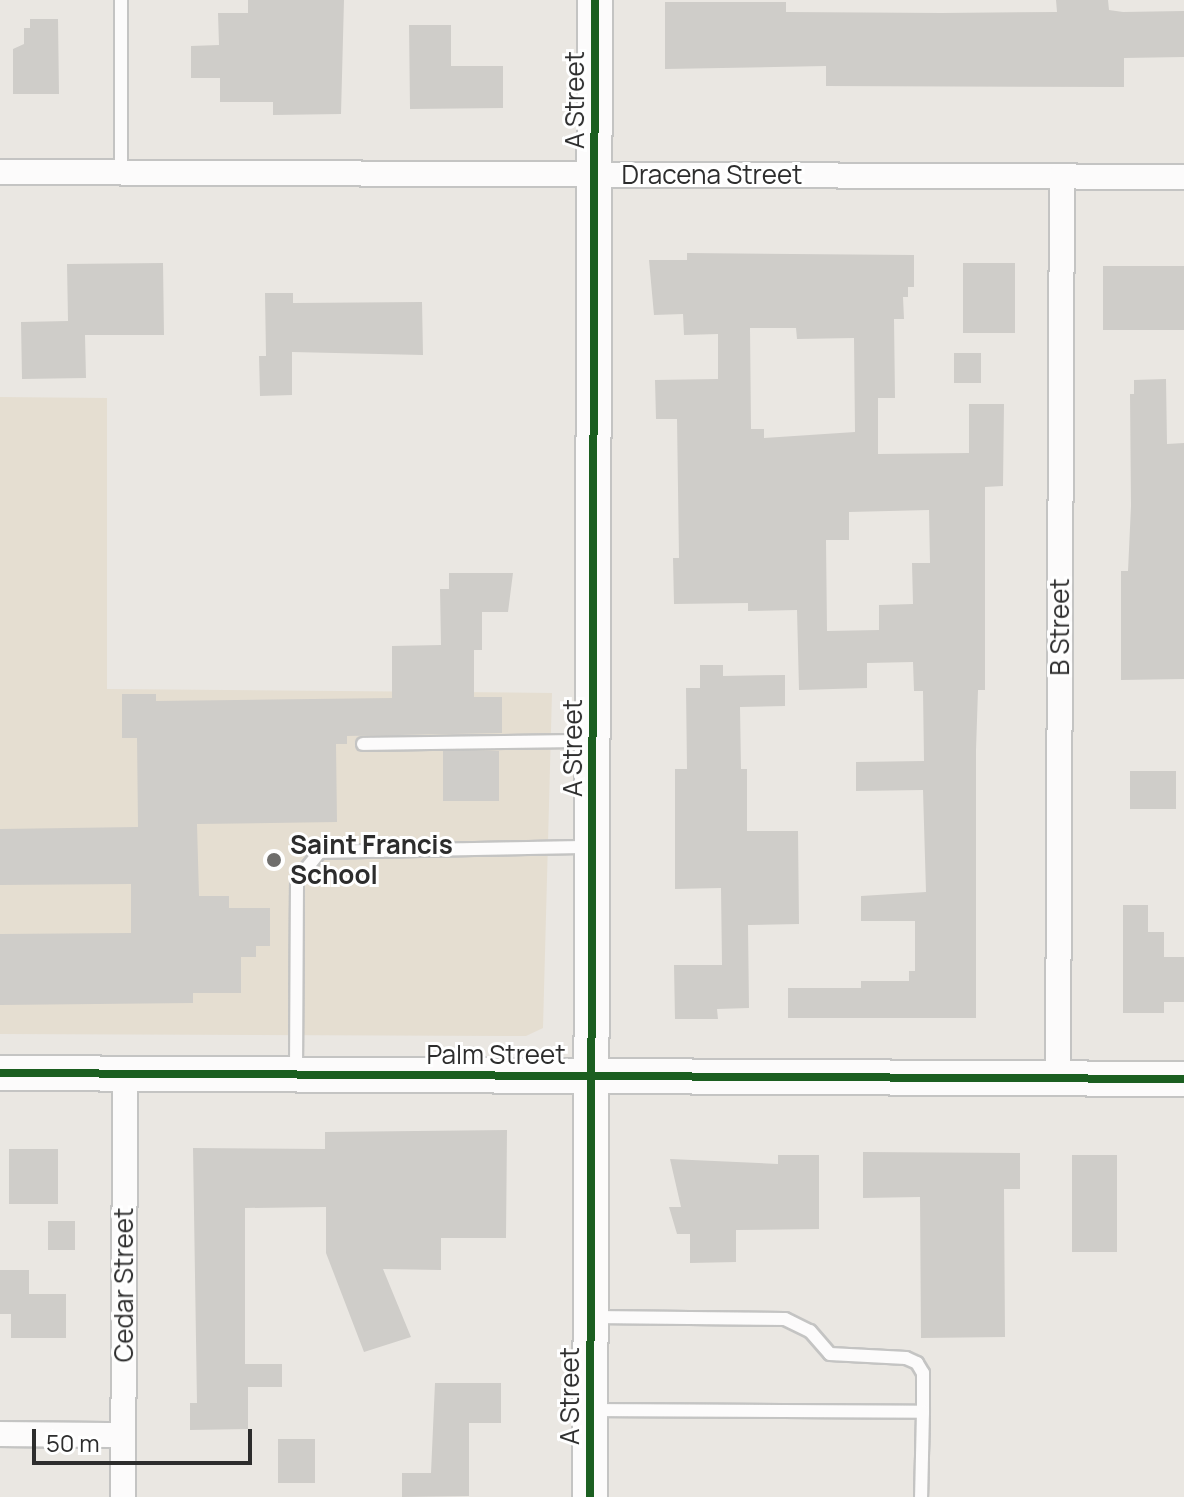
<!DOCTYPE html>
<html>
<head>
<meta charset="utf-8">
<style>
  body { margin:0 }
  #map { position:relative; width:1184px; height:1497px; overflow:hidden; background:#eae7e2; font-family:Manrope,sans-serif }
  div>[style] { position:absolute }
  .education>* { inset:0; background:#e5ded1 }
  .building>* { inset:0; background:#cfcdc9; transform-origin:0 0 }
  .roads { filter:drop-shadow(2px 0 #c4c4c3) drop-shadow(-2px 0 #c4c4c3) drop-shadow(0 2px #c4c4c3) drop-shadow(0 -2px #c4c4c3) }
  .lane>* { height:12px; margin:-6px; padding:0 6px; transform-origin:6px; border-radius:6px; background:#fcfbfb }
  .street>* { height:24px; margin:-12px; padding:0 12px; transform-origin:12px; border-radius:12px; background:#fcfbfb }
  .secondary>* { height:34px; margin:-17px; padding:0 17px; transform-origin:17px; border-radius:17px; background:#fcfbfb }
  .cycleway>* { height:8px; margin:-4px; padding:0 4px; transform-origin:4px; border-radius:4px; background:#1b5e20 }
  .dots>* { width:22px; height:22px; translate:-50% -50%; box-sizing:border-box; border:4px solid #fff; border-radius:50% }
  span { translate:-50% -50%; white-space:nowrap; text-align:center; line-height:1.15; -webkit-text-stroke:6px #fff; paint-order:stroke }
  .street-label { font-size:26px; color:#2d2d2d }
  .poi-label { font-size:26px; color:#2d2d2d; font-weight:700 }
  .left { translate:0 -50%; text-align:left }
  .scale { position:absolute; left:32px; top:1429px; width:220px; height:36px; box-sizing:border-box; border:4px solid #2d2d2d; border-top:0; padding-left:10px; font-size:24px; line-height:28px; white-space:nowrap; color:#2d2d2d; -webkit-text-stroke:6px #fff; paint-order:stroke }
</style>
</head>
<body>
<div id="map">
  <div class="education">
    <i style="clip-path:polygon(0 397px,107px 398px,107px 689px,552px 693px,543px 1028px,526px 1036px,0 1034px)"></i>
  </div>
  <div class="building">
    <i style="clip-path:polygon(248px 0,344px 0,341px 114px,273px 115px,273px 102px,220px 102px,220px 78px,191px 78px,191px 46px,219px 45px,218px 13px,248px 13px)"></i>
    <i style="clip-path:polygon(1056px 0,1108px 0,1109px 10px,1123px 12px,1184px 11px,1184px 57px,1124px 58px,1124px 87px,826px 86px,826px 66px,665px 69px,665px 2px,786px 2px,786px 12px,941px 13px,1057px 12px)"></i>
    <i style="clip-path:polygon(30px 19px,58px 19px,59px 94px,13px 94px,13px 49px,24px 44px,24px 28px,30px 28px)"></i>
    <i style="clip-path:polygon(409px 25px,451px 25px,451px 66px,503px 66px,503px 108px,410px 109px)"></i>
    <i style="clip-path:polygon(evenodd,687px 253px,914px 255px,914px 287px,908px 287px,908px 297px,903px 297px,904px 319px,894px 319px,895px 398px,878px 398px,878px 454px,969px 453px,969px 404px,1004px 404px,1003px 486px,985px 487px,985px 690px,978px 690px,976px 750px,976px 1018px,788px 1018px,788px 988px,861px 988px,861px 981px,909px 981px,909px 971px,915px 971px,915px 921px,861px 921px,861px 896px,926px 892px,923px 790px,856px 791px,856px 762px,924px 761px,923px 691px,914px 691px,913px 662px,867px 663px,867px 688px,799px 690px,797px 610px,748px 611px,748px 603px,674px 604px,673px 558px,679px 558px,677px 419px,656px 419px,655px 380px,718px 379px,718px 334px,684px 335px,683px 314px,654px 315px,649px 260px,687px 260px,687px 253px,750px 328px,796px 328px,797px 339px,854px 338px,855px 432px,764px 438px,764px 429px,751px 429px,750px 328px,687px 253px,929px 510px,930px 563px,912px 563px,913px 604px,879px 605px,879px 630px,827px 631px,826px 540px,849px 540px,849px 512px,929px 510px)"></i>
    <i style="clip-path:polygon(163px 263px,164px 335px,85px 335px,86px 378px,22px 379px,21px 322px,68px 321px,67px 264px)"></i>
    <i style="left:963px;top:263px;width:52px;height:70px"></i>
    <i style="left:1184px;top:266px;width:64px;height:81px;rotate:90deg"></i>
    <i style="clip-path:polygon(265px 293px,293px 293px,293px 303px,422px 302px,423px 355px,292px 352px,292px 395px,260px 396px,259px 356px,266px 356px)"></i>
    <i style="left:954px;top:353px;width:27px;height:30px"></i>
    <i style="clip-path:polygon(1166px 379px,1167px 444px,1184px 443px,1184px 679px,1121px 680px,1121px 571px,1128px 571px,1131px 506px,1130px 394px,1134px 394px,1134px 380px)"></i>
    <i style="clip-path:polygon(449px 573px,513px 573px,508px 612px,482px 612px,482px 650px,474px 650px,474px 697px,502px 697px,502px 733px,347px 736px,347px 744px,336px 744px,337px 822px,197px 824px,199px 896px,229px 896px,229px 908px,270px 908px,270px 946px,256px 946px,256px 957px,241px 957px,241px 993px,193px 993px,193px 1003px,0 1005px,0 934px,131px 933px,131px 884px,0 885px,0 829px,138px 827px,137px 738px,122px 738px,122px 694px,156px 694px,156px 701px,392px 698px,392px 646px,441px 645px,440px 589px,449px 589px)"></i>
    <i style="clip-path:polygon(700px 665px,723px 665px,723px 676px,785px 675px,785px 706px,740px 707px,741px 769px,747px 769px,747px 831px,798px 831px,799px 924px,748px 925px,749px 1008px,717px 1009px,718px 1019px,675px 1019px,674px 965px,722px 965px,721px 888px,675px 889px,675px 769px,687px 769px,686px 688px,700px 688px)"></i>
    <i style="left:499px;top:751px;width:50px;height:56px;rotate:90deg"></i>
    <i style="left:1130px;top:771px;width:46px;height:38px"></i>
    <i style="clip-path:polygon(1123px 905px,1148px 905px,1148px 932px,1164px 932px,1164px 957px,1184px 957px,1184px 1002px,1164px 1002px,1164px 1013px,1123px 1013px)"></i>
    <i style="clip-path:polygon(507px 1130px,506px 1238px,441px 1238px,441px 1270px,383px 1269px,411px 1337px,364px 1352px,326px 1253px,326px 1207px,245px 1208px,245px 1364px,282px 1364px,282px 1387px,248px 1387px,248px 1429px,190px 1430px,190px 1403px,197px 1403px,193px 1148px,325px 1149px,325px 1132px)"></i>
    <i style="left:9px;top:1149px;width:49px;height:55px"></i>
    <i style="clip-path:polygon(863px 1152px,1020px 1153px,1020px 1189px,1004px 1189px,1005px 1337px,921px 1338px,920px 1197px,863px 1198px)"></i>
    <i style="clip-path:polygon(778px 1155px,819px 1155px,819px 1229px,736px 1230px,736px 1262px,690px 1263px,690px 1234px,677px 1234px,669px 1207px,681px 1207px,670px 1159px,778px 1164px)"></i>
    <i style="left:1072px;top:1155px;width:45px;height:97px"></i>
    <i style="left:48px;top:1221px;width:27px;height:29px"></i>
    <i style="clip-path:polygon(0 1270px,29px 1270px,29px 1294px,66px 1294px,66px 1338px,11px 1338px,11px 1314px,0 1314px)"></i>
    <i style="clip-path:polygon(435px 1383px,501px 1383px,501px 1423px,469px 1423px,469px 1496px,402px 1497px,402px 1473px,431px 1473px)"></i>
    <i style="left:278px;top:1439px;width:37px;height:44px"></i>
  </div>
  <div class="roads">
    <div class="lane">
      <i style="left:121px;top:172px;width:172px;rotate:-90deg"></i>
      <i style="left:363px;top:744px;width:227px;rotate:-0.8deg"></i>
      <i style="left:296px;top:1071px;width:191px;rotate:-89.7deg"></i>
      <i style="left:297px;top:880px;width:36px;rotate:-51deg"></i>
      <i style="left:320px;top:852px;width:269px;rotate:-1.1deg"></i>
      <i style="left:594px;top:1317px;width:191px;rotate:0.6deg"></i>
      <i style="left:785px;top:1319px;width:28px;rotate:26deg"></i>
      <i style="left:810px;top:1331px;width:30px;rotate:49deg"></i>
      <i style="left:830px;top:1354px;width:76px;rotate:3deg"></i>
      <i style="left:906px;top:1358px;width:12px;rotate:24deg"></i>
      <i style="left:917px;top:1363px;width:12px;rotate:59deg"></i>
      <i style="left:923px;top:1373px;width:39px;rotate:90deg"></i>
      <i style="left:592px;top:1410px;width:331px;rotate:0.3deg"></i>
      <i style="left:923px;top:1412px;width:85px;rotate:91.3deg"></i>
    </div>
    <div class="street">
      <i style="left:0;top:172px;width:1184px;rotate:0.24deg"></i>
      <i style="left:1058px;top:1078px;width:902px;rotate:-89.75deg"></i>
      <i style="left:0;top:1434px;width:123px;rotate:0.5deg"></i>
      <i style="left:123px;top:1497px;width:423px;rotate:-89.7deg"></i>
    </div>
    <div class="secondary">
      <i style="left:0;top:1073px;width:1184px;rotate:0.29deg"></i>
      <i style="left:590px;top:1497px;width:1497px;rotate:-89.81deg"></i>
    </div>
  </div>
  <div class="cycleway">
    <i style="left:0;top:1073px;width:1184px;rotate:0.29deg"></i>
    <i style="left:590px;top:1497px;width:1497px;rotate:-89.81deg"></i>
  </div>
  <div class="dots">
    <i style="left:274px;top:860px;background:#6f6e6c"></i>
  </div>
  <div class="street-label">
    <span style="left:575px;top:100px;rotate:-90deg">A Street</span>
    <span style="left:712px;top:175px">Dracena Street</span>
    <span style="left:1060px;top:627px;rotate:-90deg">B Street</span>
    <span style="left:573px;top:748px;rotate:-90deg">A Street</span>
    <span style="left:496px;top:1055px">Palm Street</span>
    <span style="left:124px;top:1285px;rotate:-90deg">Cedar Street</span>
    <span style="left:570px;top:1396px;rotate:-90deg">A Street</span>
  </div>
  <div class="poi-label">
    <span class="left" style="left:290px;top:860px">Saint Francis<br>School</span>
  </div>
  <div class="scale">50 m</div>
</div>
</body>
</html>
